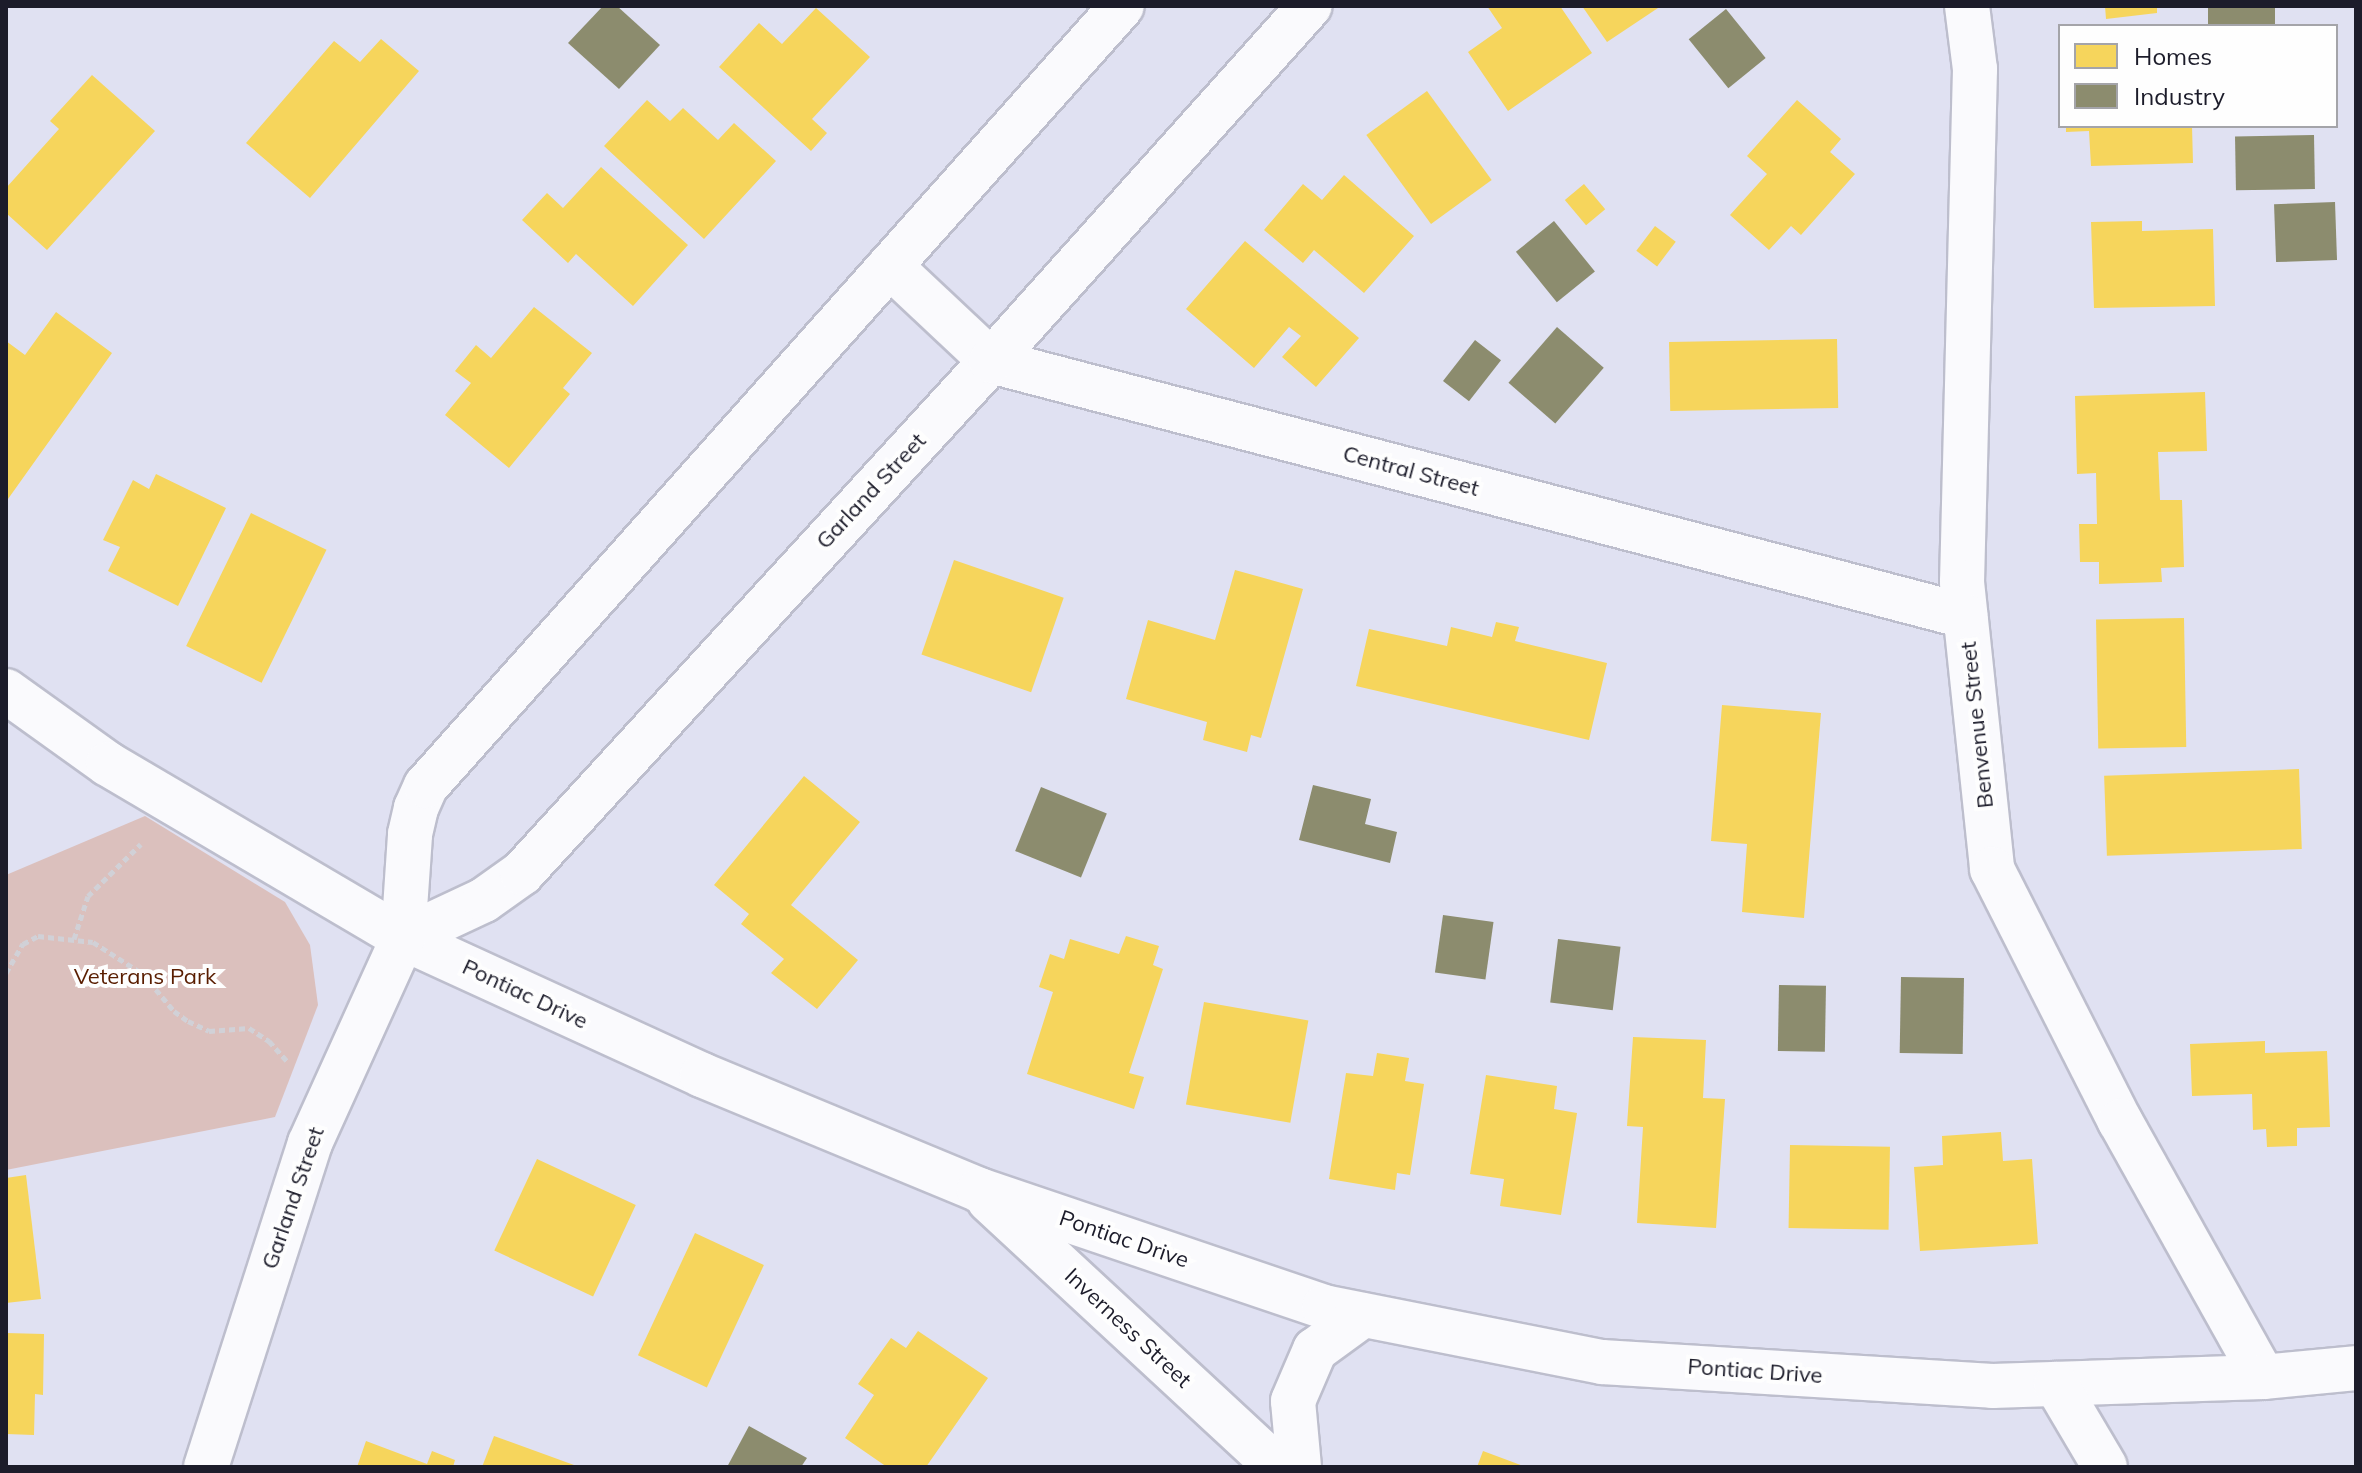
<!DOCTYPE html>
<html>
<head>
<meta charset="utf-8">
<style>
  body { margin:0 }
  #map { position:relative; width:2362px; height:1473px; overflow:hidden; background:#e0e1f2; font-family:Mulish,sans-serif }
  div>[style] { position:absolute }
  .green>* { inset:0; background:#dbc0bd }
  .homes>* { inset:0; background:#f6d55c; transform-origin:0 0 }
  .industry>* { inset:0; background:#8c8c6e; transform-origin:0 0 }
  .path>* { height:5px; margin-top:-2.5px; transform-origin:0; background:repeating-linear-gradient(90deg,#d1d1d7 0 6px,transparent 0 10px) }
  .roads { filter:drop-shadow(2px 0 #bdbecd) drop-shadow(-2px 0 #bdbecd) drop-shadow(0 2px #bdbecd) drop-shadow(0 -2px #bdbecd) }
  .minor>* { height:44px; margin:-22px; padding:0 22px; transform-origin:22px; border-radius:22px; background:#fafafd }
  span { translate:-50% -50%; white-space:nowrap; text-align:center; line-height:1.15; -webkit-text-stroke:8px #fefefe; paint-order:stroke }
  .street-label { font-size:22px; color:#1c1c2a }
  .park-label { font-size:22px; color:#591d00 }
  .frame { position:absolute; inset:0; border:8px solid #1c1c2a; pointer-events:none }
  .legend { position:absolute; left:2058px; top:24px; width:280px; height:104px; box-sizing:border-box; background:#fefefe; border:2px solid #a4a4a9; margin:0; padding:10px 14px; list-style:none; font-size:24px; color:#1c1c2a }
  .legend li { display:flex; align-items:center; gap:16px; height:40px }
  .legend b { width:40px; border:2px solid #a4a4a9 }
</style>
</head>
<body>
<div id="map">
  <div class="green">
    <i style="clip-path:polygon(145px 816px,285px 902px,310px 945px,318px 1005px,275px 1117px,6px 1170px,6px 875px)"></i>
  </div>
  <div class="homes">
    <i style="clip-path:polygon(1487px 6px,1560px 6px,1592px 53px,1508px 111px,1468px 52px,1502px 28px)"></i>
    <i style="clip-path:polygon(1582px 6px,1661px 6px,1607px 42px)"></i>
    <i style="clip-path:polygon(2105px 6px,2157px 6px,2157px 13px,2106px 19px)"></i>
    <i style="clip-path:polygon(816px 8px,870px 57px,812px 119px,827px 133px,811px 151px,719px 67px,759px 23px,782px 44px)"></i>
    <i style="clip-path:polygon(381px 39px,419px 71px,310px 198px,246px 143px,334px 41px,360px 62px)"></i>
    <i style="clip-path:polygon(92px 75px,155px 131px,47px 250px,6px 213px,6px 188px,59px 129px,50px 121px)"></i>
    <i style="left:1427px;top:91px;width:110px;height:75px;rotate:54deg"></i>
    <i style="clip-path:polygon(647px 100px,670px 121px,683px 108px,718px 140px,734px 123px,776px 161px,704px 239px,604px 146px)"></i>
    <i style="clip-path:polygon(1797px 100px,1841px 139px,1830px 152px,1855px 174px,1801px 235px,1791px 226px,1769px 250px,1730px 215px,1767px 174px,1747px 156px)"></i>
    <i style="clip-path:polygon(2066px 126px,2192px 126px,2193px 163px,2091px 166px,2089px 131px,2066px 132px)"></i>
    <i style="clip-path:polygon(601px 167px,688px 245px,633px 306px,576px 254px,568px 263px,522px 220px,547px 193px,563px 208px)"></i>
    <i style="clip-path:polygon(1344px 175px,1414px 236px,1364px 293px,1314px 250px,1303px 263px,1264px 230px,1303px 184px,1322px 200px)"></i>
    <i style="left:1584px;top:184px;width:33px;height:25px;rotate:50deg"></i>
    <i style="clip-path:polygon(2142px 221px,2142px 231px,2213px 229px,2215px 306px,2094px 308px,2091px 222px)"></i>
    <i style="left:1655px;top:226px;width:26px;height:31px;rotate:37deg"></i>
    <i style="clip-path:polygon(1245px 241px,1359px 338px,1316px 387px,1282px 357px,1301px 336px,1289px 327px,1254px 368px,1186px 309px)"></i>
    <i style="clip-path:polygon(534px 307px,592px 353px,563px 388px,570px 394px,509px 468px,445px 415px,471px 383px,455px 371px,476px 345px,491px 358px)"></i>
    <i style="clip-path:polygon(56px 312px,112px 353px,8px 499px,6px 341px,25px 355px)"></i>
    <i style="left:1837px;top:339px;width:69px;height:168px;rotate:89deg"></i>
    <i style="clip-path:polygon(2205px 392px,2207px 451px,2158px 452px,2160px 500px,2182px 500px,2184px 567px,2161px 568px,2162px 582px,2099px 584px,2099px 562px,2080px 562px,2079px 524px,2097px 524px,2096px 473px,2077px 474px,2075px 396px)"></i>
    <i style="clip-path:polygon(156px 474px,226px 508px,178px 606px,108px 571px,120px 547px,103px 540px,133px 480px,149px 489px)"></i>
    <i style="left:251px;top:513px;width:84px;height:148px;rotate:26deg"></i>
    <i style="left:954px;top:560px;width:116px;height:100px;rotate:19deg"></i>
    <i style="clip-path:polygon(1235px 570px,1303px 589px,1261px 738px,1251px 735px,1247px 752px,1203px 740px,1207px 722px,1126px 699px,1148px 620px,1215px 640px)"></i>
    <i style="left:2184px;top:618px;width:129px;height:88px;rotate:89deg"></i>
    <i style="clip-path:polygon(1496px 622px,1519px 627px,1515px 641px,1607px 663px,1589px 740px,1356px 686px,1369px 629px,1447px 646px,1451px 627px,1492px 637px)"></i>
    <i style="clip-path:polygon(1722px 705px,1821px 713px,1804px 918px,1742px 912px,1747px 844px,1711px 841px)"></i>
    <i style="left:2299px;top:769px;width:80px;height:195px;rotate:88deg"></i>
    <i style="clip-path:polygon(804px 776px,860px 822px,791px 905px,858px 960px,817px 1009px,771px 973px,784px 959px,741px 924px,749px 914px,714px 885px)"></i>
    <i style="clip-path:polygon(1126px 936px,1159px 946px,1153px 965px,1163px 969px,1129px 1073px,1144px 1077px,1134px 1109px,1027px 1074px,1053px 992px,1039px 987px,1050px 954px,1064px 959px,1070px 939px,1119px 954px)"></i>
    <i style="left:1204px;top:1002px;width:106px;height:104px;rotate:10deg"></i>
    <i style="clip-path:polygon(1633px 1037px,1706px 1040px,1703px 1098px,1725px 1099px,1716px 1228px,1637px 1223px,1643px 1127px,1627px 1126px)"></i>
    <i style="clip-path:polygon(2265px 1041px,2265px 1053px,2327px 1051px,2330px 1127px,2297px 1128px,2297px 1146px,2267px 1147px,2266px 1129px,2253px 1130px,2252px 1094px,2192px 1096px,2190px 1044px)"></i>
    <i style="clip-path:polygon(1377px 1053px,1409px 1058px,1405px 1081px,1424px 1084px,1410px 1175px,1397px 1173px,1395px 1190px,1329px 1179px,1346px 1073px,1373px 1076px)"></i>
    <i style="clip-path:polygon(1486px 1075px,1557px 1086px,1554px 1109px,1577px 1113px,1561px 1215px,1500px 1206px,1504px 1179px,1470px 1174px)"></i>
    <i style="clip-path:polygon(2001px 1132px,2003px 1161px,2032px 1159px,2038px 1244px,1920px 1251px,1914px 1167px,1943px 1165px,1942px 1136px)"></i>
    <i style="left:1790px;top:1145px;width:100px;height:83px;rotate:1deg"></i>
    <i style="left:537px;top:1159px;width:109px;height:101px;rotate:25deg"></i>
    <i style="clip-path:polygon(26px 1175px,41px 1299px,6px 1303px,6px 1178px)"></i>
    <i style="left:695px;top:1233px;width:76px;height:135px;rotate:25deg"></i>
    <i style="clip-path:polygon(918px 1331px,988px 1378px,926px 1467px,887px 1467px,845px 1438px,874px 1395px,858px 1384px,891px 1338px,906px 1348px)"></i>
    <i style="clip-path:polygon(6px 1333px,44px 1334px,43px 1395px,35px 1394px,34px 1435px,6px 1434px)"></i>
    <i style="clip-path:polygon(494px 1436px,574px 1465px,573px 1467px,482px 1467px)"></i>
    <i style="clip-path:polygon(366px 1441px,427px 1464px,432px 1451px,455px 1460px,453px 1467px,357px 1467px)"></i>
    <i style="clip-path:polygon(1483px 1451px,1526px 1467px,1477px 1467px)"></i>
  </div>
  <div class="industry">
    <i style="clip-path:polygon(603px 6px,617px 6px,660px 45px,619px 89px,568px 43px)"></i>
    <i style="left:2208px;top:6px;width:67px;height:20px"></i>
    <i style="left:1726px;top:9px;width:63px;height:48px;rotate:51deg"></i>
    <i style="left:2314px;top:135px;width:54px;height:79px;rotate:89deg"></i>
    <i style="left:2335px;top:202px;width:58px;height:61px;rotate:88deg"></i>
    <i style="left:1554px;top:221px;width:65px;height:49px;rotate:51deg"></i>
    <i style="left:1557px;top:327px;width:62px;height:74px;rotate:41deg"></i>
    <i style="left:1475px;top:340px;width:33px;height:52px;rotate:38deg"></i>
    <i style="clip-path:polygon(1313px 785px,1371px 799px,1365px 824px,1397px 832px,1390px 863px,1299px 840px)"></i>
    <i style="left:1041px;top:787px;width:71px;height:69px;rotate:22deg"></i>
    <i style="left:1443px;top:915px;width:51px;height:58px;rotate:8deg"></i>
    <i style="left:1558px;top:939px;width:63px;height:64px;rotate:7deg"></i>
    <i style="left:1901px;top:977px;width:63px;height:76px;rotate:1deg"></i>
    <i style="left:1779px;top:985px;width:47px;height:66px;rotate:1deg"></i>
    <i style="clip-path:polygon(749px 1426px,807px 1458px,801px 1467px,727px 1467px)"></i>
  </div>
  <div class="path">
    <i style="left:74px;top:939px;width:45px;rotate:-72deg"></i>
    <i style="left:88px;top:896px;width:74px;rotate:-44.5deg"></i>
    <i style="left:6px;top:973px;width:34px;rotate:-60deg"></i>
    <i style="left:23px;top:944px;width:17px;rotate:-28deg"></i>
    <i style="left:38px;top:936px;width:55px;rotate:6.2deg"></i>
    <i style="left:93px;top:942px;width:59px;rotate:32.6deg"></i>
    <i style="left:143px;top:974px;width:48px;rotate:50deg"></i>
    <i style="left:174px;top:1011px;width:17px;rotate:36deg"></i>
    <i style="left:188px;top:1021px;width:23px;rotate:25deg"></i>
    <i style="left:209px;top:1031px;width:40px;rotate:-4.3deg"></i>
    <i style="left:249px;top:1028px;width:24px;rotate:33deg"></i>
    <i style="left:269px;top:1041px;width:27px;rotate:48deg"></i>
  </div>
  <div class="roads">
    <div class="minor">
      <i style="left:1967px;top:6px;width:64px;rotate:82.8deg"></i>
      <i style="left:1975px;top:69px;width:513px;rotate:91.45deg"></i>
      <i style="left:1962px;top:582px;width:289px;rotate:84deg"></i>
      <i style="left:1992px;top:869px;width:283px;rotate:63.1deg"></i>
      <i style="left:2120px;top:1121px;width:293px;rotate:60.8deg"></i>
      <i style="left:890px;top:266px;width:139px;rotate:43.2deg"></i>
      <i style="left:991px;top:361px;width:1007px;rotate:14.67deg"></i>
      <i style="left:6px;top:691px;width:125px;rotate:35.6deg"></i>
      <i style="left:108px;top:764px;width:342px;rotate:30.5deg"></i>
      <i style="left:403px;top:938px;width:329px;rotate:24.6deg"></i>
      <i style="left:702px;top:1075px;width:300px;rotate:22.5deg"></i>
      <i style="left:979px;top:1190px;width:364px;rotate:18.7deg"></i>
      <i style="left:1324px;top:1307px;width:283px;rotate:11.2deg"></i>
      <i style="left:1602px;top:1362px;width:391px;rotate:3.5deg"></i>
      <i style="left:1992px;top:1386px;width:271px;rotate:-1.9deg"></i>
      <i style="left:2263px;top:1377px;width:93px;rotate:-5.5deg"></i>
      <i style="left:403px;top:938px;width:89px;rotate:-25.1deg"></i>
      <i style="left:484px;top:900px;width:47px;rotate:-35.4deg"></i>
      <i style="left:522px;top:873px;width:694px;rotate:-47.51deg"></i>
      <i style="left:991px;top:361px;width:477px;rotate:-48.1deg"></i>
      <i style="left:989px;top:1200px;width:393px;rotate:42.8deg"></i>
      <i style="left:2056px;top:1384px;width:96px;rotate:59.4deg"></i>
      <i style="left:206px;top:1467px;width:340px;rotate:-72.2deg"></i>
      <i style="left:310px;top:1143px;width:225px;rotate:-65.6deg"></i>
      <i style="left:403px;top:938px;width:104px;rotate:-86.1deg"></i>
      <i style="left:410px;top:834px;width:27px;rotate:-77deg"></i>
      <i style="left:416px;top:808px;width:24px;rotate:-66deg"></i>
      <i style="left:426px;top:786px;width:1045px;rotate:-48.26deg"></i>
      <i style="left:1299px;top:1467px;width:66px;rotate:-95.2deg"></i>
      <i style="left:1293px;top:1401px;width:56px;rotate:-66.7deg"></i>
      <i style="left:1315px;top:1350px;width:59px;rotate:-36.1deg"></i>
    </div>
  </div>
  <div class="street-label">
    <span style="left:1411px;top:471px;rotate:15deg">Central Street</span>
    <span style="left:871px;top:491px;rotate:-47deg">Garland Street</span>
    <span style="left:1977px;top:725px;rotate:-96deg">Benvenue Street</span>
    <span style="left:525px;top:994px;rotate:25deg">Pontiac Drive</span>
    <span style="left:293px;top:1198px;rotate:-71deg">Garland Street</span>
    <span style="left:1124px;top:1239px;rotate:19deg">Pontiac Drive</span>
    <span style="left:1128px;top:1328px;rotate:43deg">Inverness Street</span>
    <span style="left:1755px;top:1371px;rotate:4deg">Pontiac Drive</span>
  </div>
  <div class="park-label">
    <span style="left:145px;top:977px">Veterans Park</span>
  </div>
  <div class="frame"></div>
  <ul class="legend">
  <li><b style="height:22px;background:#f6d55c"></b>Homes</li>
  <li><b style="height:22px;background:#8c8c6e"></b>Industry</li>
  </ul>
</div>
</body>
</html>
